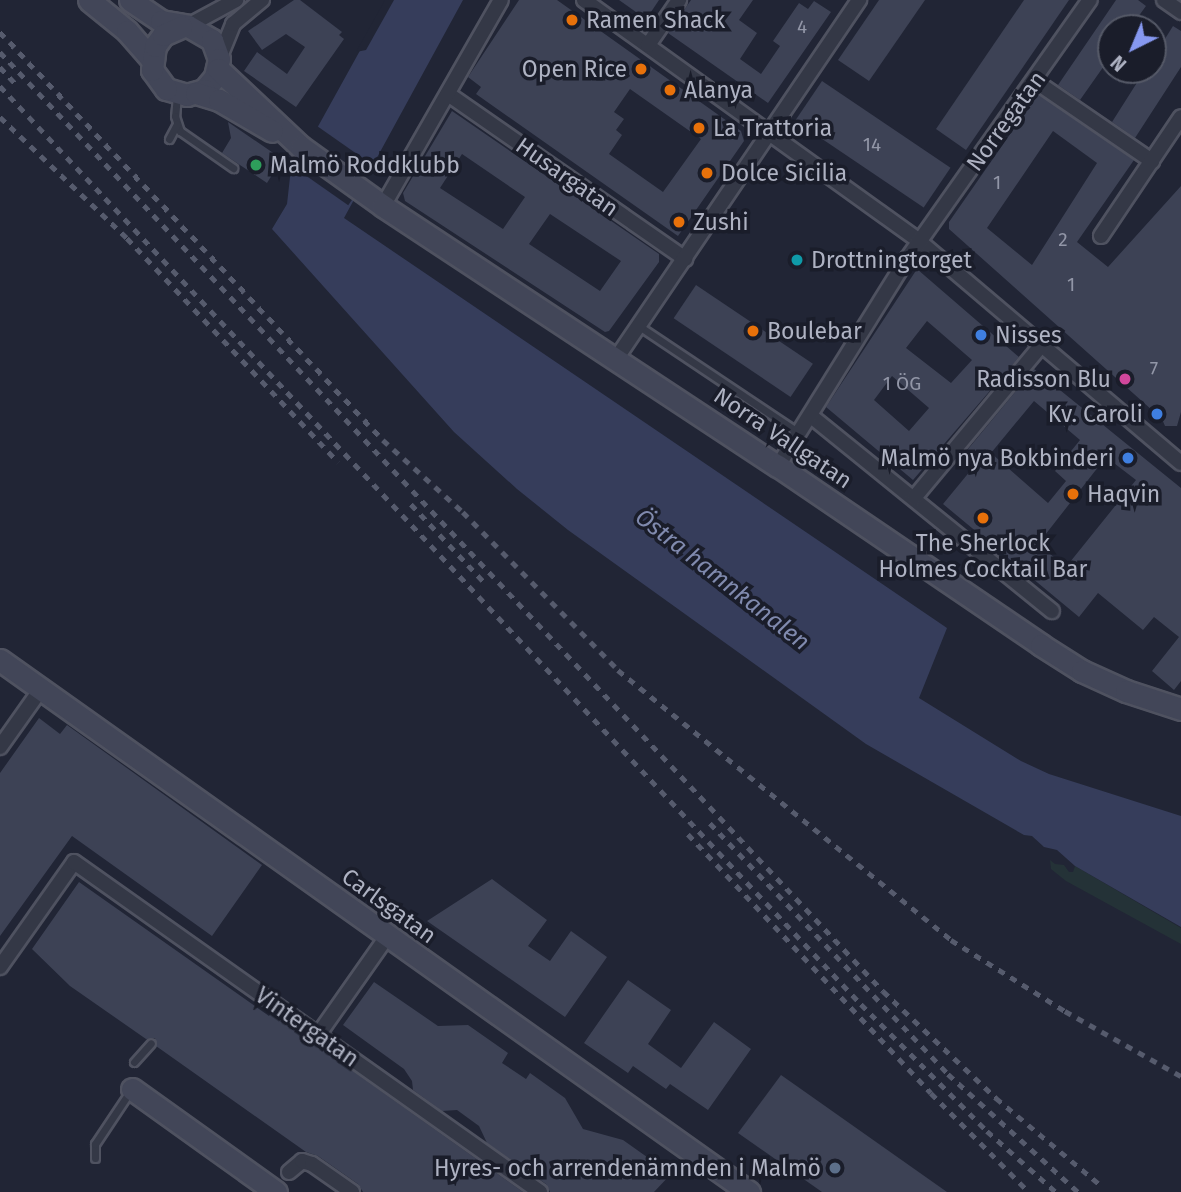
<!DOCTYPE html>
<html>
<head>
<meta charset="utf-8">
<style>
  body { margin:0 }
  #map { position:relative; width:1181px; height:1192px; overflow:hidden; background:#212535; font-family:"Fira Sans",sans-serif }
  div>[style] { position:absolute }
  .green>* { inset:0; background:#243237 }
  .water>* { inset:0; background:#363d5b }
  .pier>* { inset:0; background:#212535; transform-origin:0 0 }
  .building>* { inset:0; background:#3d4255; transform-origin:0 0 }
  .roads { filter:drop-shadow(2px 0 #4f5260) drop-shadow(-2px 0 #4f5260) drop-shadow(0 2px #4f5260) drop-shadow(0 -2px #4f5260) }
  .lane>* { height:7px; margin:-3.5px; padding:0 3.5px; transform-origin:3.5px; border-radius:3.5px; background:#343846 }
  .street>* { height:14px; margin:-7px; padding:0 7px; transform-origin:7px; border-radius:7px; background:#343846 }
  .secondary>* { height:21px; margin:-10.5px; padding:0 10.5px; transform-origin:10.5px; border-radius:10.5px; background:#424658 }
  .rail>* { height:4.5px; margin-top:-2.25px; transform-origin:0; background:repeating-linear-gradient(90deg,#565b6d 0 7px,transparent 0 14px) }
  .dots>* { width:19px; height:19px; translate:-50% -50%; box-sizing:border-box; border:4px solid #1a1d2a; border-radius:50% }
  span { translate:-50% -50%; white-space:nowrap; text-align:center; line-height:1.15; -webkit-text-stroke:7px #1a1d2a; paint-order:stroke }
  .number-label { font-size:19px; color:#9296a7 }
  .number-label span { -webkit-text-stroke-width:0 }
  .poi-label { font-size:23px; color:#aeb2c2 }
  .left { translate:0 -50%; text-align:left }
  .right { translate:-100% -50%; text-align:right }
  .street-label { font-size:23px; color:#aeb2c2 }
  .water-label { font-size:24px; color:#808aae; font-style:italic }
  .north { position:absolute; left:1097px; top:14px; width:70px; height:70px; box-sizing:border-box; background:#1a1d2a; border:2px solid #555967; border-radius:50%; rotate:223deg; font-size:19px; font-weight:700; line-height:28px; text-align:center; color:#aeb2c2 }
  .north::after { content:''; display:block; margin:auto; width:24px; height:32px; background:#8698f0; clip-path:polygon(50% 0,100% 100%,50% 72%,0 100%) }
</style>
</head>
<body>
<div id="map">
  <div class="green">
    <i style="clip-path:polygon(1050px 860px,1055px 864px,1064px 865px,1069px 872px,1073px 872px,1075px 866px,1181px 928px,1181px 944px,1066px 881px,1051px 869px)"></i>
  </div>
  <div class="water">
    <i style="clip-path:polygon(388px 0,463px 0,344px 218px,947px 628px,919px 698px,1021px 761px,1049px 774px,1181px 816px,1181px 927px,1075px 866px,1057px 850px,1044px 847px,1032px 836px,1024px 835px,866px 744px,568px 530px,517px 489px,454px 432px,272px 229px,287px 204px,290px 177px)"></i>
  </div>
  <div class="pier">
    <i style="clip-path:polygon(385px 0,394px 0,366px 50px,356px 52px)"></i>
    <i style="left:317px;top:126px;width:71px;height:47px;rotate:35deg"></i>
  </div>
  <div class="building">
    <i style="clip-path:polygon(294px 0,300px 0,342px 32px,339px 35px,344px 39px,296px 107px,244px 71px,257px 52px,287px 74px,305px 47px,286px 34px,262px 50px,248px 31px)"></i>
    <i style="clip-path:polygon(evenodd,519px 0,557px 0,741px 131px,744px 141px,678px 236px,476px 94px,481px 87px,468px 77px,519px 0,630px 89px,701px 139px,663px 192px,609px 154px,622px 135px,616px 130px,624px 119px,614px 112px,630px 89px)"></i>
    <i style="clip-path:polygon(619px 0,659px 0,649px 15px,643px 17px)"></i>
    <i style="clip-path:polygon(691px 0,753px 0,739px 20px,757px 33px,740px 59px,761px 74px,780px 46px,773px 41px,799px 3px,808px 9px,814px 1px,831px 12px,768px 103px,668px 33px)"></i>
    <i style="clip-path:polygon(879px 0,925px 0,869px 81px,838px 60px)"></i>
    <i style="clip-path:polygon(1024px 0,1069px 0,966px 150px,936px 129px)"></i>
    <i style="clip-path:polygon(1116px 0,1138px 0,1146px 6px,1130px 28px,1111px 28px,1111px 56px,1080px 100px,1058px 85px)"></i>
    <i style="clip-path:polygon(1173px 26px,1181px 31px,1181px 67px,1135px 138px,1112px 122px,1145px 70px,1153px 70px,1153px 58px)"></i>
    <i style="left:822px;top:81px;width:155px;height:48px;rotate:34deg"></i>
    <i style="clip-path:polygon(evenodd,1038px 94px,1134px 160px,1077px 242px,1108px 267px,1181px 186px,1181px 412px,1177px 426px,1165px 426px,1162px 419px,949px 229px,949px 222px,1038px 94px,1053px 131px,1097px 163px,1032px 265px,987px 228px,1053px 131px)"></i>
    <i style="clip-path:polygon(evenodd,452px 111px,659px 254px,659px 262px,609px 331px,605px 332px,405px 201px,403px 193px,452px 111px,462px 154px,525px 197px,503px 229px,440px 188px,462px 154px,452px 111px,550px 214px,621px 261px,600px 291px,529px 244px,550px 214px)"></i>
    <i style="clip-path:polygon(228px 122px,282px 159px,267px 183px,222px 153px,231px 138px)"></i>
    <i style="clip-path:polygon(evenodd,917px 269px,1019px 357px,913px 480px,826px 407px,917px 269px,927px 321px,972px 360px,951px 383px,906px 348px,927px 321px,917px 269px,892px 376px,929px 408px,909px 431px,874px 400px,892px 376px)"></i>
    <i style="left:696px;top:285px;width:141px;height:40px;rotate:34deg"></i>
    <i style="clip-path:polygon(evenodd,1034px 369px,1181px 488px,1181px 681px,1174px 690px,1152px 671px,1179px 637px,1154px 617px,1143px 630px,1098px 593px,1079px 617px,943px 504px,971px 470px,959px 460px,1034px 369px,1034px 401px,1080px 440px,1055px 471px,1066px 481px,1048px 503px,991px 453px,1034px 401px,1034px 369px,1106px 457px,1136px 480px,1066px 567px,1038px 544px,1106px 457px)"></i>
    <i style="clip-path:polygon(39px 718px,60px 734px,67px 725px,262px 865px,212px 936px,72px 836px,0 936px,0 773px)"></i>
    <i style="clip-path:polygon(492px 879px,547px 920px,528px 946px,550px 961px,571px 931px,607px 957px,565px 1017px,427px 921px)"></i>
    <i style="clip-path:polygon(79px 882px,269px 1016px,271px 1013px,523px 1192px,363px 1192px,358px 1184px,318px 1156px,306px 1152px,156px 1046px,155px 1038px,146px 1039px,70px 986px,32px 949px)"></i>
    <i style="clip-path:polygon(628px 980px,671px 1010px,648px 1044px,681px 1068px,714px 1022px,751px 1049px,708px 1110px,670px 1084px,666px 1089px,633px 1066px,628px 1073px,584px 1043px)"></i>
    <i style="clip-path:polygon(374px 982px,438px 1026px,468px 1025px,508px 1053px,502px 1063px,526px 1079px,530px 1073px,565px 1098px,583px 1129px,623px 1140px,671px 1174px,654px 1192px,550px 1192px,546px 1184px,487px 1143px,479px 1126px,457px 1110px,442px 1111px,413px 1090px,412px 1081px,404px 1069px,343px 1025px)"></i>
    <i style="clip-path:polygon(781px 1075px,791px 1082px,947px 1192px,822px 1192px,738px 1133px)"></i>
  </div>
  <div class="roads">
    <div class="lane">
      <i style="left:177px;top:95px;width:21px;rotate:95deg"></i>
      <i style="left:175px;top:116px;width:16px;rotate:72deg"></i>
      <i style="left:180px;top:131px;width:65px;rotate:34.9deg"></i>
      <i style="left:169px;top:139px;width:17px;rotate:-62deg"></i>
      <i style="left:639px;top:326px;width:192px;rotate:33.8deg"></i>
      <i style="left:134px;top:1062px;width:25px;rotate:-48deg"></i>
      <i style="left:95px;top:1158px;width:14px;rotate:-90deg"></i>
      <i style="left:95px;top:1144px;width:65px;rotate:-56.3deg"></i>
    </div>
    <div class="street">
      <i style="left:584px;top:0;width:413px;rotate:35.7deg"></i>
      <i style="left:919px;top:241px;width:343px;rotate:40.3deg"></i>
      <i style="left:1164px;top:0;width:21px;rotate:35deg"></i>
      <i style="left:188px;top:26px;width:55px;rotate:-28.4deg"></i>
      <i style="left:648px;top:45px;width:55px;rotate:-55.4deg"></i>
      <i style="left:219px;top:59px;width:38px;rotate:-68deg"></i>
      <i style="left:233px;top:24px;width:38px;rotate:-40deg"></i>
      <i style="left:1035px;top:81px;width:142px;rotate:34.4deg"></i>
      <i style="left:448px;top:94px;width:289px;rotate:34.8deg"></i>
      <i style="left:383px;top:206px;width:237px;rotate:-60.2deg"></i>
      <i style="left:1101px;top:236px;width:143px;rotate:-56.1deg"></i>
      <i style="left:616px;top:359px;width:434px;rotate:-55.9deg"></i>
      <i style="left:811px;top:416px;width:310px;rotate:39deg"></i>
      <i style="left:778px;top:466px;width:244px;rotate:-58.1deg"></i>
      <i style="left:907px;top:259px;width:317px;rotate:-54.8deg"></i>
      <i style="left:914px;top:498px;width:202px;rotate:-50.2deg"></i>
      <i style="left:0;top:747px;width:71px;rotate:-54.7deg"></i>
      <i style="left:0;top:967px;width:128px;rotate:-54.8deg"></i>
      <i style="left:74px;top:862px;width:571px;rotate:35.3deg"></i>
      <i style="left:318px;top:1035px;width:120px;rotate:-54.9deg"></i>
      <i style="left:289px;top:1172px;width:17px;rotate:-40deg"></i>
      <i style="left:302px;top:1161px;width:10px;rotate:17deg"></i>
      <i style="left:312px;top:1164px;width:49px;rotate:35deg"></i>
    </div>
    <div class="secondary">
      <i style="left:89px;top:0;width:49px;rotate:39.2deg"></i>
      <i style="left:127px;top:31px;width:37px;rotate:49deg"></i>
      <i style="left:130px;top:0;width:37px;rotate:34deg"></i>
      <i style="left:161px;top:21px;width:27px;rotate:10deg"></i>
      <i style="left:188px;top:26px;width:28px;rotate:30deg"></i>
      <i style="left:212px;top:40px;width:20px;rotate:70deg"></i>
      <i style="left:219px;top:59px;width:18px;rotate:103deg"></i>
      <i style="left:215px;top:77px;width:17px;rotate:130deg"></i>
      <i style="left:204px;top:90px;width:18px;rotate:164deg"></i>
      <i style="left:187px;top:95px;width:22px;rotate:-164deg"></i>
      <i style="left:166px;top:89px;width:24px;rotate:-126deg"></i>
      <i style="left:152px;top:70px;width:24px;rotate:-83deg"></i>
      <i style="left:155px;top:46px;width:14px;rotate:-54deg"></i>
      <i style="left:163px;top:35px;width:20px;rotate:-24deg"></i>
      <i style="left:218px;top:69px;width:114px;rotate:43.2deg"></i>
      <i style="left:301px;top:147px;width:101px;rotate:35.7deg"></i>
      <i style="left:383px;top:206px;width:473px;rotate:33.4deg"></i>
      <i style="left:778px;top:466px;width:318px;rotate:34.2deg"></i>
      <i style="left:1041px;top:645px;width:49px;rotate:32.4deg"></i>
      <i style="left:1082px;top:671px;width:48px;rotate:24.4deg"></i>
      <i style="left:1126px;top:691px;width:58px;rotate:18.1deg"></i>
      <i style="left:196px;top:93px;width:24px;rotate:17deg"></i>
      <i style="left:219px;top:100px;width:61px;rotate:30.3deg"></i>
      <i style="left:0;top:660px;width:919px;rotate:35.39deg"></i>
      <i style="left:132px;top:1089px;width:177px;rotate:35.6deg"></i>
    </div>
  </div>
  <div class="rail">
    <i style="left:0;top:32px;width:560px;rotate:46.81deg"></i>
    <i style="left:383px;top:440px;width:108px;rotate:42deg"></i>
    <i style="left:463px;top:512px;width:221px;rotate:45.5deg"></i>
    <i style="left:618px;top:670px;width:429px;rotate:39deg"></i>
    <i style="left:951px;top:940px;width:134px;rotate:31.9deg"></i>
    <i style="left:1065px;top:1011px;width:133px;rotate:29.3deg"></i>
    <i style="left:0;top:52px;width:1289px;rotate:46.76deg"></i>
    <i style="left:883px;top:991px;width:156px;rotate:43.4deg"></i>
    <i style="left:996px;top:1098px;width:139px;rotate:39.8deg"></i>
    <i style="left:0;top:67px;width:26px;rotate:47deg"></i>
    <i style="left:0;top:86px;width:1259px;rotate:46.84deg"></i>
    <i style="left:861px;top:1004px;width:179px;rotate:45.2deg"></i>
    <i style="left:987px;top:1131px;width:92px;rotate:41.5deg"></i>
    <i style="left:0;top:117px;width:175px;rotate:43.6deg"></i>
    <i style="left:127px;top:238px;width:308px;rotate:46.7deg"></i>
    <i style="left:411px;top:504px;width:108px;rotate:46.9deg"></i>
    <i style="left:710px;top:823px;width:346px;rotate:46.5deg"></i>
    <i style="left:948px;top:1074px;width:176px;rotate:42.2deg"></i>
    <i style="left:688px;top:834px;width:355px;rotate:46.8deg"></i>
    <i style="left:931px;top:1093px;width:139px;rotate:45.3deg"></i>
  </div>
  <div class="dots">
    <i style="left:572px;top:20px;background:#e8710a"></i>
    <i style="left:641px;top:69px;background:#e8710a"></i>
    <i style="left:670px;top:90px;background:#e8710a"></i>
    <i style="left:699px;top:128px;background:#e8710a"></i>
    <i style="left:256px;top:165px;background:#2e9e5b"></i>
    <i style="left:707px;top:173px;background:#e8710a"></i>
    <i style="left:679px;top:222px;background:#e8710a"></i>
    <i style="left:797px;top:260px;background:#0f9aa8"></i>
    <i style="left:753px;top:331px;background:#e8710a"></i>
    <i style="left:981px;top:335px;background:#3f7fe0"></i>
    <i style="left:1125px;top:379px;background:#d1479c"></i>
    <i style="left:1157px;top:414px;background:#3f7fe0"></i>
    <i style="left:1128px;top:458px;background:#3f7fe0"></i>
    <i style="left:1073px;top:494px;background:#e8710a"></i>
    <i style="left:983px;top:518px;background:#e8710a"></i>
    <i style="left:835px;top:1168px;background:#5c6f8a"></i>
  </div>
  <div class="number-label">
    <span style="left:802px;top:27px">4</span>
    <span style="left:872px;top:145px">14</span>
    <span style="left:997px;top:183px">1</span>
    <span style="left:1063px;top:240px">2</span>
    <span style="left:1071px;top:285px">1</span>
    <span style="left:1154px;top:369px">7</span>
    <span style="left:902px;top:384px">1 ÖG</span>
  </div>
  <div class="poi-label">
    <span class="left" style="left:586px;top:20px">Ramen Shack</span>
    <span class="right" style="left:627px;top:69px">Open Rice</span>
    <span class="left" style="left:684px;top:90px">Alanya</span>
    <span class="left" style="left:713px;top:128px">La Trattoria</span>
    <span class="left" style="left:270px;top:165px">Malmö Roddklubb</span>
    <span class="left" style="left:721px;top:173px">Dolce Sicilia</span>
    <span class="left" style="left:693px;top:222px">Zushi</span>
    <span class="left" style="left:811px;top:260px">Drottningtorget</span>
    <span class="left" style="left:767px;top:331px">Boulebar</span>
    <span class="left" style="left:995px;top:335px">Nisses</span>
    <span class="right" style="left:1111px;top:379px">Radisson Blu</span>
    <span class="right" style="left:1143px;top:414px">Kv. Caroli</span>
    <span class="right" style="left:1114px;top:458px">Malmö nya Bokbinderi</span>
    <span class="left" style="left:1087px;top:494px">Haqvin</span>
    <span style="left:983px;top:556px">The Sherlock<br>Holmes Cocktail Bar</span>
    <span class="right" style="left:821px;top:1168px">Hyres- och arrendenämnden i Malmö</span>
  </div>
  <div class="street-label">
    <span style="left:1006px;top:121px;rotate:-54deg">Norregatan</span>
    <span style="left:567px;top:177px;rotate:35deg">Husargatan</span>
    <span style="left:783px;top:438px;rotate:34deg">Norra Vallgatan</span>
    <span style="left:389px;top:906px;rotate:36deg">Carlsgatan</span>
    <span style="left:307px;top:1027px;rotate:35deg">Vintergatan</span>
  </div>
  <div class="water-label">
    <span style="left:722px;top:580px;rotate:38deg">Östra hamnkanalen</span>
  </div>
  <div class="north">N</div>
</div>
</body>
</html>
